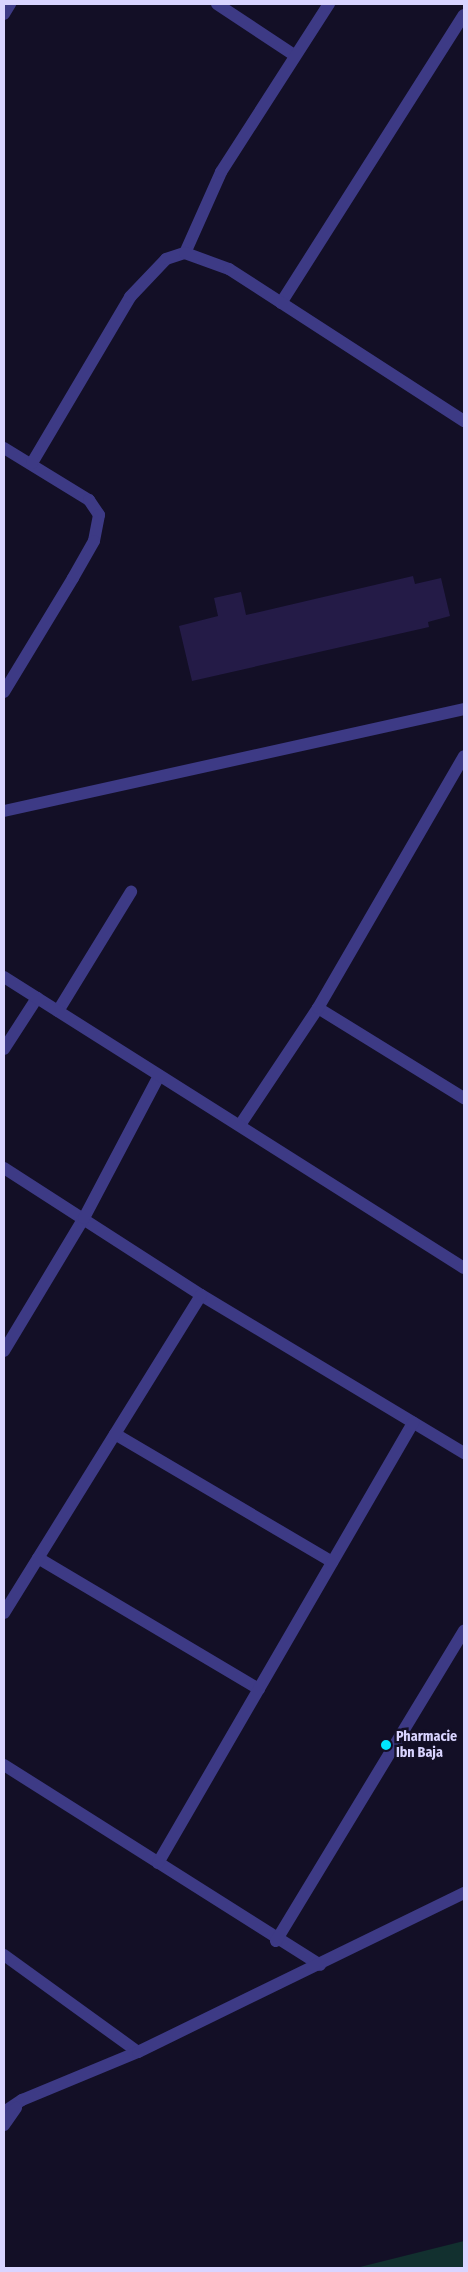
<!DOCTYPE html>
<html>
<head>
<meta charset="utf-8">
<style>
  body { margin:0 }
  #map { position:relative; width:468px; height:2272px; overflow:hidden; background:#130f26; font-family:"Fira Sans Condensed",sans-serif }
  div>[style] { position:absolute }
  .green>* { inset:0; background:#12302f }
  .building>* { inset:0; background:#241b47 }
  .service>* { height:12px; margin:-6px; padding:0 6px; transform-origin:6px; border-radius:6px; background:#3d3a85 }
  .minor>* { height:12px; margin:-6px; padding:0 6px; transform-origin:6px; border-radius:6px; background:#3d3a85 }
  .tertiary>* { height:12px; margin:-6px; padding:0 6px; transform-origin:6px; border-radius:6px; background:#3d3a85 }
  .dots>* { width:14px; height:14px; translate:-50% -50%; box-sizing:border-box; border:2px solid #130f26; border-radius:50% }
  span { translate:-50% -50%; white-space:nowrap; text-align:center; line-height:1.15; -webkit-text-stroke:5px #130f26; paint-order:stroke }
  .poi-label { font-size:14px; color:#d9d4ff; font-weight:700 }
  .left { translate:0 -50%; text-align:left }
  .frame { position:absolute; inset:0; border:5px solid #d9d4ff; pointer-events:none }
</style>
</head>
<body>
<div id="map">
  <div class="green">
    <i style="clip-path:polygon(464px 2241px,464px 2268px,356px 2268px)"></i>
  </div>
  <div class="building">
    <i style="clip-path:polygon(413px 576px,415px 584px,441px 578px,450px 616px,428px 622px,429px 627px,192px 681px,179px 626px,218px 616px,214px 598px,241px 592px,246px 615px)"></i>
  </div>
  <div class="service">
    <i style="left:217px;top:4px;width:92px;rotate:33.5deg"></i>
    <i style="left:4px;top:14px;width:12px;rotate:-59deg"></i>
    <i style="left:185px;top:253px;width:89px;rotate:-66deg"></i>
    <i style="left:221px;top:172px;width:200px;rotate:-57.3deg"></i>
    <i style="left:281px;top:303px;width:341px;rotate:-57.6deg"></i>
    <i style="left:4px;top:692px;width:133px;rotate:-58.8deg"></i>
    <i style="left:318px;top:1008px;width:172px;rotate:31.7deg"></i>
    <i style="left:4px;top:1049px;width:61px;rotate:-57.1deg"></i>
  </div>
  <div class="minor">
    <i style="left:4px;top:448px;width:100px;rotate:31.5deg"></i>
    <i style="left:89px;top:500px;width:18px;rotate:56deg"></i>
    <i style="left:99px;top:515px;width:26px;rotate:101deg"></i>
    <i style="left:94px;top:541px;width:43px;rotate:119.6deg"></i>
    <i style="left:32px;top:463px;width:193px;rotate:-59.4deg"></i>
    <i style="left:130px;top:297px;width:52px;rotate:-46.5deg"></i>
    <i style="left:166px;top:259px;width:20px;rotate:-18deg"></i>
    <i style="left:185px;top:253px;width:47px;rotate:20deg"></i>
    <i style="left:229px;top:269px;width:280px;rotate:32.9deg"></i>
    <i style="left:4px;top:811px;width:471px;rotate:-12.5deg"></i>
    <i style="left:58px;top:1011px;width:140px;rotate:-58.5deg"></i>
    <i style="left:240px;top:1125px;width:141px;rotate:-56.3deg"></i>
    <i style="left:318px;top:1008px;width:291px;rotate:-59.9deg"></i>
    <i style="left:4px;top:1168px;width:234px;rotate:32.8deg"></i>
    <i style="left:201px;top:1295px;width:307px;rotate:31deg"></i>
    <i style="left:4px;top:1351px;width:155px;rotate:-59deg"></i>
    <i style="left:84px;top:1218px;width:161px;rotate:-62.2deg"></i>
    <i style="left:115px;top:1434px;width:252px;rotate:30.5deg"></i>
    <i style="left:38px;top:1558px;width:257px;rotate:30.7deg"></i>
    <i style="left:4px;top:1613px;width:374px;rotate:-58.2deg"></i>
    <i style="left:4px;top:1765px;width:374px;rotate:32.3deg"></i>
    <i style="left:158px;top:1863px;width:509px;rotate:-59.91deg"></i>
    <i style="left:276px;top:1941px;width:363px;rotate:-58.8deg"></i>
    <i style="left:4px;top:1955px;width:165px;rotate:35.9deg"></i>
    <i style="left:4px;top:2112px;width:22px;rotate:-34deg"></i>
    <i style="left:22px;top:2100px;width:126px;rotate:-22.5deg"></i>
    <i style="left:138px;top:2052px;width:363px;rotate:-26deg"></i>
    <i style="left:4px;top:2125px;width:21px;rotate:-55deg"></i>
  </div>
  <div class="tertiary">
    <i style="left:4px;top:977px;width:544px;rotate:32.32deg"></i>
  </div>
  <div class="dots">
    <i style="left:386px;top:1745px;background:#00e5ff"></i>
  </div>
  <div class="poi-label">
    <span class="left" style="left:396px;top:1745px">Pharmacie<br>Ibn Baja</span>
  </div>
  <div class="frame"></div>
</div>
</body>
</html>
